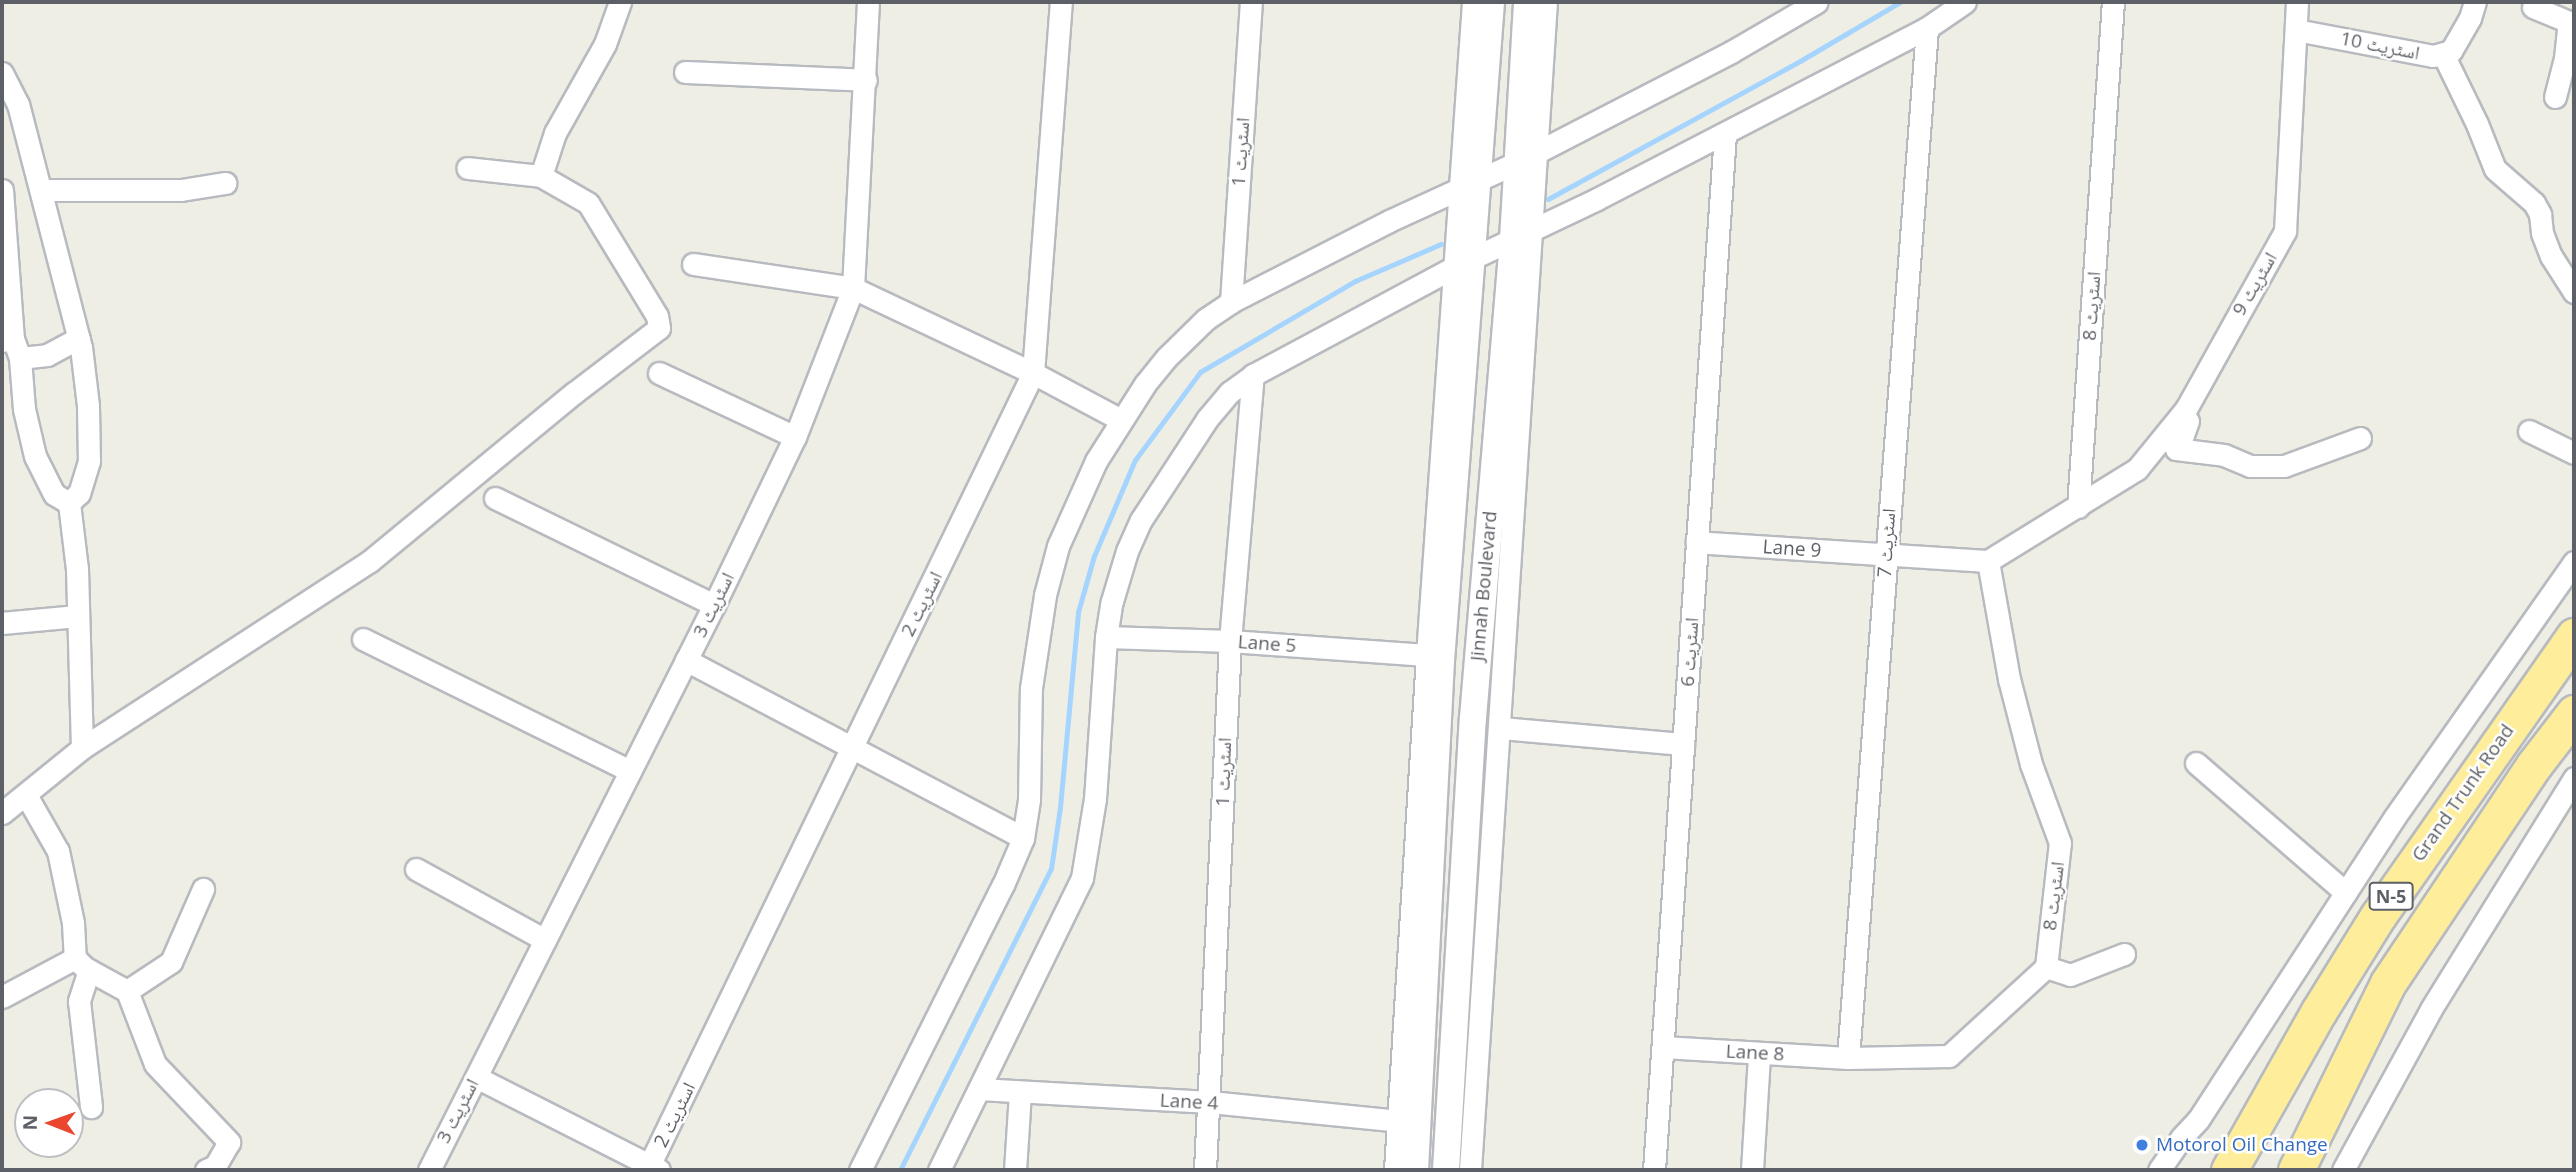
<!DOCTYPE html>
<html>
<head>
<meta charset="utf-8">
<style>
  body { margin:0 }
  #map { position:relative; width:2576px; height:1172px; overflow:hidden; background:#efeee5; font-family:"Open Sans","Noto Naskh Arabic",sans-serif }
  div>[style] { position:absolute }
  .stream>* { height:5px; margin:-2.5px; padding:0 2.5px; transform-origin:2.5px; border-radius:2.5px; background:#a5d4ff }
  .roads { filter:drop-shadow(2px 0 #b7babf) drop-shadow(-2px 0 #b7babf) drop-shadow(0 2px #b7babf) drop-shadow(0 -2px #b7babf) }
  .minor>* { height:21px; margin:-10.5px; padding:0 10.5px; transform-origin:10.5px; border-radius:10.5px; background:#fff }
  .tertiary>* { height:26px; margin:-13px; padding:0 13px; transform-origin:13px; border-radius:13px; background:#fff }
  .trunk>* { height:35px; margin:-17.5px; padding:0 17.5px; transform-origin:17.5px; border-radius:17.5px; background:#feee9c }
  .dots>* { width:19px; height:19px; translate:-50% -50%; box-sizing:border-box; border:4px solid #fff; border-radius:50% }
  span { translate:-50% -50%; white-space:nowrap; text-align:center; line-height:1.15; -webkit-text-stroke:5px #fff; paint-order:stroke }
  .shield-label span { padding:2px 5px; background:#fff; border:2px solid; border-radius:5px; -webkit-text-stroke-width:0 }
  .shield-label { font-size:18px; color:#5d6066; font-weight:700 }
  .street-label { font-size:19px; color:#5d6066 }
  .shop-label { font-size:19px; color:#366cbe }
  .left { translate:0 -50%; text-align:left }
  .frame { position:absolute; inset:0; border:4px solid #5d6066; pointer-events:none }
  .north { position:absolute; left:14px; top:1088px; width:70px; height:70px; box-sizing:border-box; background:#fff; border:2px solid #bebfc2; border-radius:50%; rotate:271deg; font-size:19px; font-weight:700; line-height:28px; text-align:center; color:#5d6066 }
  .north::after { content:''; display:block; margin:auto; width:24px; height:32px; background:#eb462f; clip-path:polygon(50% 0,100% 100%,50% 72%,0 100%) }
</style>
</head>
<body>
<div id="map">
  <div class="stream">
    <i style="left:1548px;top:199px;width:287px;rotate:-28.7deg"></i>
    <i style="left:1800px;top:61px;width:116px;rotate:-30.5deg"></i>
    <i style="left:900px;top:1170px;width:337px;rotate:-63.4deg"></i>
    <i style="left:1051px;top:869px;width:63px;rotate:-81.7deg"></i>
    <i style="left:1060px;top:807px;width:196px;rotate:-84.7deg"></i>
    <i style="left:1078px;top:612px;width:58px;rotate:-74.1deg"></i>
    <i style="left:1094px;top:556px;width:104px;rotate:-66.9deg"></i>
    <i style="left:1135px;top:460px;width:109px;rotate:-53.5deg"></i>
    <i style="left:1200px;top:372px;width:180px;rotate:-30.4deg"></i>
    <i style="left:1355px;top:281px;width:94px;rotate:-23.3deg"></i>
  </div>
  <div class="roads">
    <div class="minor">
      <i style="left:2533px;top:7px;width:44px;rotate:22.5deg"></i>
      <i style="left:2296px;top:30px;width:139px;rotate:10.7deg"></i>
      <i style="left:2433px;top:56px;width:19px;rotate:-16deg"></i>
      <i style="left:2451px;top:51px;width:38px;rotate:-60deg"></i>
      <i style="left:2470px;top:18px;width:17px;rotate:-73deg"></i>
      <i style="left:2443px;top:54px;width:78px;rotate:64.1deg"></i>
      <i style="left:2477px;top:124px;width:48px;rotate:68.2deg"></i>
      <i style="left:2495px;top:169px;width:52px;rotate:41.1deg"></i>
      <i style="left:2534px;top:203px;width:13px;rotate:61deg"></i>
      <i style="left:2540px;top:214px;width:19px;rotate:84deg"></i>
      <i style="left:2542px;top:233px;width:25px;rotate:69deg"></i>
      <i style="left:2551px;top:256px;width:43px;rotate:57.4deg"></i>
      <i style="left:685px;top:72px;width:181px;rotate:2.5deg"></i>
      <i style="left:2px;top:73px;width:35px;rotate:63deg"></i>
      <i style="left:18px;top:104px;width:251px;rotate:75.5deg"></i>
      <i style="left:81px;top:347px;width:59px;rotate:83.2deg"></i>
      <i style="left:88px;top:406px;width:55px;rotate:89deg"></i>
      <i style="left:89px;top:461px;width:34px;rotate:107deg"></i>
      <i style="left:79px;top:493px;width:14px;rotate:135deg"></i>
      <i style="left:69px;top:503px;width:17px;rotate:-149deg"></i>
      <i style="left:54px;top:494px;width:42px;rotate:-116.6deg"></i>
      <i style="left:35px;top:456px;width:48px;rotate:-103.2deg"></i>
      <i style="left:24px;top:409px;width:51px;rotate:-94.5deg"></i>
      <i style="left:20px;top:358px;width:20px;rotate:-110deg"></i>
      <i style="left:2555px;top:97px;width:40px;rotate:-75.6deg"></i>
      <i style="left:2565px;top:58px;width:36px;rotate:-84deg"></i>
      <i style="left:541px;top:176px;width:45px;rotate:-72deg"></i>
      <i style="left:555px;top:133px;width:102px;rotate:-60.7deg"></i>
      <i style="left:605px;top:44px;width:45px;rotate:-70.3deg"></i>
      <i style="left:2px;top:190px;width:149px;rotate:85.8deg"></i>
      <i style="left:13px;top:339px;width:11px;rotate:170deg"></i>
      <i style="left:43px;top:190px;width:138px"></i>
      <i style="left:181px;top:190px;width:45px;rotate:-9deg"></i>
      <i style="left:693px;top:264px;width:162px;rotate:8.5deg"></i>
      <i style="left:853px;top:288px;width:199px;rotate:25.3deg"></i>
      <i style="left:1033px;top:373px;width:100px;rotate:28.1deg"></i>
      <i style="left:1231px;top:302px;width:301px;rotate:-86.2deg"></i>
      <i style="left:20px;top:358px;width:27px;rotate:-6deg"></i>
      <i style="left:47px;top:355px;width:36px;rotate:-28deg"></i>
      <i style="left:659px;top:373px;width:150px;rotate:25.2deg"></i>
      <i style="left:2188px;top:421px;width:15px;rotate:110deg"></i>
      <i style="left:2183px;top:435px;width:10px;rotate:143deg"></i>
      <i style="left:2175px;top:441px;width:8px;rotate:83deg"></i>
      <i style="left:2176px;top:449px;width:48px;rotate:7.1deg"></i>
      <i style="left:2224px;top:455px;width:28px;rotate:23deg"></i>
      <i style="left:2250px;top:466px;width:34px"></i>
      <i style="left:2284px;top:466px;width:81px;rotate:-20.2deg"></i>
      <i style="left:2529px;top:431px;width:50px;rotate:26.1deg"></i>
      <i style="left:495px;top:498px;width:244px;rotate:26deg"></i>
      <i style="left:69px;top:503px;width:66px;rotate:83.1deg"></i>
      <i style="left:77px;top:569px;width:179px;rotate:88.4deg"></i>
      <i style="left:2078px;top:507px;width:506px;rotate:-86.04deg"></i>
      <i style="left:1988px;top:561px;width:175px;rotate:-31.7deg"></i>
      <i style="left:2137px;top:469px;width:77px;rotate:-50.8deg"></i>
      <i style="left:2186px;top:409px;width:204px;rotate:-60.9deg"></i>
      <i style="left:2285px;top:231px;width:229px;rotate:-87deg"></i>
      <i style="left:2px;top:623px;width:76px;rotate:-5.3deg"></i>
      <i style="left:1106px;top:637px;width:124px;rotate:1.8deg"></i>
      <i style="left:1230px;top:641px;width:197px;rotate:4.1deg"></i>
      <i style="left:363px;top:639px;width:298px;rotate:26.3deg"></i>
      <i style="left:686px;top:660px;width:381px;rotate:27.8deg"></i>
      <i style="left:1500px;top:728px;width:184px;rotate:5deg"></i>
      <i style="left:2196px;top:763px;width:198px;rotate:40.9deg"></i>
      <i style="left:26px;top:795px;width:64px;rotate:60.3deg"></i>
      <i style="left:58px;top:851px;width:74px;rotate:78.2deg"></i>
      <i style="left:73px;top:923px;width:35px;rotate:87deg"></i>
      <i style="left:75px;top:958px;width:14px;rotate:45deg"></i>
      <i style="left:85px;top:968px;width:48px;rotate:28.7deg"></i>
      <i style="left:127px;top:991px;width:78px;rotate:69deg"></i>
      <i style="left:155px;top:1064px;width:108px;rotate:46.5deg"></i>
      <i style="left:229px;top:1142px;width:28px;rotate:120deg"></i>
      <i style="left:215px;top:1166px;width:10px;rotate:156deg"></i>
      <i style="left:2px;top:813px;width:103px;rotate:-39.1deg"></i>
      <i style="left:82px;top:748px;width:343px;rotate:-33deg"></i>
      <i style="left:370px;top:561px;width:264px;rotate:-39.5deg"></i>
      <i style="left:574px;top:393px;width:107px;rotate:-37.4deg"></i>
      <i style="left:659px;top:328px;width:12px;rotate:-99deg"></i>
      <i style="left:657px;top:316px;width:132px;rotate:-121.4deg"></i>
      <i style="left:588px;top:203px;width:54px;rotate:-150.1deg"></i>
      <i style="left:541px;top:176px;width:74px;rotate:-173.8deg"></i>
      <i style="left:416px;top:869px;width:147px;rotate:28.8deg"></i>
      <i style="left:2046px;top:967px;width:25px;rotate:18deg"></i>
      <i style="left:2070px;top:975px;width:58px;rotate:-21.3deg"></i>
      <i style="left:89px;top:970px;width:33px;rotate:108deg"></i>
      <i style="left:79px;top:1001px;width:107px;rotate:83.5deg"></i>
      <i style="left:127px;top:991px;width:53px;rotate:-33.4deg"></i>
      <i style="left:171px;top:962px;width:80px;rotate:-66.3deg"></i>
      <i style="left:2px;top:997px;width:83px;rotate:-28.1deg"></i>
      <i style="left:1663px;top:1047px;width:185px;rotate:3.4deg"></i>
      <i style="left:1848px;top:1058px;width:101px;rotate:-1.1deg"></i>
      <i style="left:1949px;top:1056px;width:132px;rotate:-42.5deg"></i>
      <i style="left:2046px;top:967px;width:125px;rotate:-83.6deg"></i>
      <i style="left:2060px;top:843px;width:84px;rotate:-110.2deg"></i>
      <i style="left:2031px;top:764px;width:88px;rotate:-104.5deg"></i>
      <i style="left:2009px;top:679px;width:120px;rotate:-100.1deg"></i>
      <i style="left:1988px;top:561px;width:292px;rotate:-176.3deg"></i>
      <i style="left:1848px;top:1058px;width:1033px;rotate:-85.61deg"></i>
      <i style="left:476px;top:1077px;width:205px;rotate:26.9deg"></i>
      <i style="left:979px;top:1089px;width:231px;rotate:3.2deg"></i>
      <i style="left:1210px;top:1102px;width:190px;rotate:5.7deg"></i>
      <i style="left:429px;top:1170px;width:633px;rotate:-63.23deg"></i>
      <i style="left:714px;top:605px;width:187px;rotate:-64.3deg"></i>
      <i style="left:795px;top:437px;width:160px;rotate:-68.7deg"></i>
      <i style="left:853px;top:288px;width:286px;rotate:-87deg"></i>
      <i style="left:647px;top:1170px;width:886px;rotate:-64.16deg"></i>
      <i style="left:1033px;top:373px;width:372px;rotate:-85.7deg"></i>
      <i style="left:860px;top:1170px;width:319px;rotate:-63.4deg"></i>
      <i style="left:1003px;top:885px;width:51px;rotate:-66.9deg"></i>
      <i style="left:1023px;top:838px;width:39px;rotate:-81deg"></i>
      <i style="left:1029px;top:799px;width:111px;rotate:-89deg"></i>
      <i style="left:1031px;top:688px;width:94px;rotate:-81.4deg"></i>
      <i style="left:1045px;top:595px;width:51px;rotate:-75.1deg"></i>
      <i style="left:1058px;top:546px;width:93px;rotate:-65.9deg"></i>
      <i style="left:1096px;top:461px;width:91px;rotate:-57.5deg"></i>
      <i style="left:1145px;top:384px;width:33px;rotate:-51deg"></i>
      <i style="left:1166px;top:358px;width:56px;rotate:-44.3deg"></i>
      <i style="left:1206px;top:319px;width:30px;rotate:-34deg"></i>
      <i style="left:1231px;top:302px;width:178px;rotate:-27.1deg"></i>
      <i style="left:1389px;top:221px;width:142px;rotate:-24.6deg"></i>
      <i style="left:1518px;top:162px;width:240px;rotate:-27.3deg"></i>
      <i style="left:1731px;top:52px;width:99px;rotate:-30.2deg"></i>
      <i style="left:939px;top:1170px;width:325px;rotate:-63.9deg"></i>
      <i style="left:1082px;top:878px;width:80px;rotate:-80.7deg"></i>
      <i style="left:1095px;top:799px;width:162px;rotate:-86.1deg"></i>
      <i style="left:1106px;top:637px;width:36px;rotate:-81deg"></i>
      <i style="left:1112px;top:601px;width:52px;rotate:-73.3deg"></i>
      <i style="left:1127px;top:551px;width:34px;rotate:-66deg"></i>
      <i style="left:1141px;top:520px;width:121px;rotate:-56.8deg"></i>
      <i style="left:1207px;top:419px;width:35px;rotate:-50deg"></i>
      <i style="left:1230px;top:392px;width:29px;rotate:-36deg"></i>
      <i style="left:1253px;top:375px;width:228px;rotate:-28.2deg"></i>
      <i style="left:1454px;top:267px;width:158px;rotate:-25.4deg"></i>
      <i style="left:1597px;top:199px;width:372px;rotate:-27.4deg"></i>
      <i style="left:1927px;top:28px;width:46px;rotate:-34.4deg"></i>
      <i style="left:1015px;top:1170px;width:77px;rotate:-86.3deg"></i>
      <i style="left:1205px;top:1170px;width:530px;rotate:-87.29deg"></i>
      <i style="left:1230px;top:641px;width:267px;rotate:-85.1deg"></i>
      <i style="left:1395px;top:1170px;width:516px;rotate:-86.44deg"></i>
      <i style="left:1427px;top:655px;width:655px;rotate:-85.97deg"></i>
      <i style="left:1470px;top:1170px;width:1170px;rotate:-86.28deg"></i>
      <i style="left:1654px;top:1170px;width:1039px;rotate:-86.08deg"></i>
      <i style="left:1752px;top:1170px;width:116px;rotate:-86.5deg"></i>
      <i style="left:2159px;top:1170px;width:39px;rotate:-55deg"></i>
      <i style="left:2181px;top:1138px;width:25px;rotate:-47deg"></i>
      <i style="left:2198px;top:1120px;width:360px;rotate:-57deg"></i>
      <i style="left:2394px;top:818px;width:313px;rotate:-54.9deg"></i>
      <i style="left:2343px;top:1170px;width:183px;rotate:-61.3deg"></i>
      <i style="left:2431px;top:1009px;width:272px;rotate:-58.2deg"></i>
    </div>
    <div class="tertiary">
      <i style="left:1415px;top:1170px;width:510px;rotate:-87.08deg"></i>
      <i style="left:1441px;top:661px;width:661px;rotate:-85.66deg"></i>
      <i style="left:1446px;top:1170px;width:453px;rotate:-86.6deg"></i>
      <i style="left:1473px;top:718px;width:481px;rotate:-85.2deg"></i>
      <i style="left:1513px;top:239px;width:237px;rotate:-86.6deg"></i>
    </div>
    <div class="trunk">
      <i style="left:2229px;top:1170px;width:183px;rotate:-60.5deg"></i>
      <i style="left:2319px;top:1011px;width:112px;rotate:-58.2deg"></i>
      <i style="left:2378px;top:916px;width:342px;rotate:-55deg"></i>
      <i style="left:2296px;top:1170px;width:208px;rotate:-63.8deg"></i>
      <i style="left:2388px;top:983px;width:262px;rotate:-56.2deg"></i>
      <i style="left:2534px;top:765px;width:66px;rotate:-52.4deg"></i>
    </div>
  </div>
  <div class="dots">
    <i style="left:2142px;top:1145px;background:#3f7fe0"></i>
  </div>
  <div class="shield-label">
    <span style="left:2391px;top:896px">N-5</span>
  </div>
  <div class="street-label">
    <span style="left:2380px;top:46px;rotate:11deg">اسٹریٹ 10</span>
    <span style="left:1241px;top:152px;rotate:-86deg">اسٹریٹ 1</span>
    <span style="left:2255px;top:284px;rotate:-60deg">اسٹریٹ 9</span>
    <span style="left:2092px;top:306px;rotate:-86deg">اسٹریٹ 8</span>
    <span style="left:1887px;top:543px;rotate:-86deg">اسٹریٹ 7</span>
    <span style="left:1792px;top:549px;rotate:4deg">Lane 9</span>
    <span style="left:1484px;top:586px;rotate:-85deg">Jinnah Boulevard</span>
    <span style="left:922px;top:604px;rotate:-64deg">اسٹریٹ 2</span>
    <span style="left:714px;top:605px;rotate:-64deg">اسٹریٹ 3</span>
    <span style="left:1267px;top:644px;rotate:4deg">Lane 5</span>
    <span style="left:1690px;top:652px;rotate:-86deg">اسٹریٹ 6</span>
    <span style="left:1224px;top:772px;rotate:-88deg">اسٹریٹ 1</span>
    <span style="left:2463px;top:793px;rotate:-55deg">Grand Trunk Road</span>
    <span style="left:2054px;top:896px;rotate:-83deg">اسٹریٹ 8</span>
    <span style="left:1755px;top:1053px;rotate:3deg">Lane 8</span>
    <span style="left:1189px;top:1102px;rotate:3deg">Lane 4</span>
    <span style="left:458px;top:1111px;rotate:-63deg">اسٹریٹ 3</span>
    <span style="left:675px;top:1115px;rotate:-64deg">اسٹریٹ 2</span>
  </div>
  <div class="shop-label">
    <span class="left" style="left:2156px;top:1145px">Motorol Oil Change</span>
  </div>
  <div class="frame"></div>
  <div class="north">N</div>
</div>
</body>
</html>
